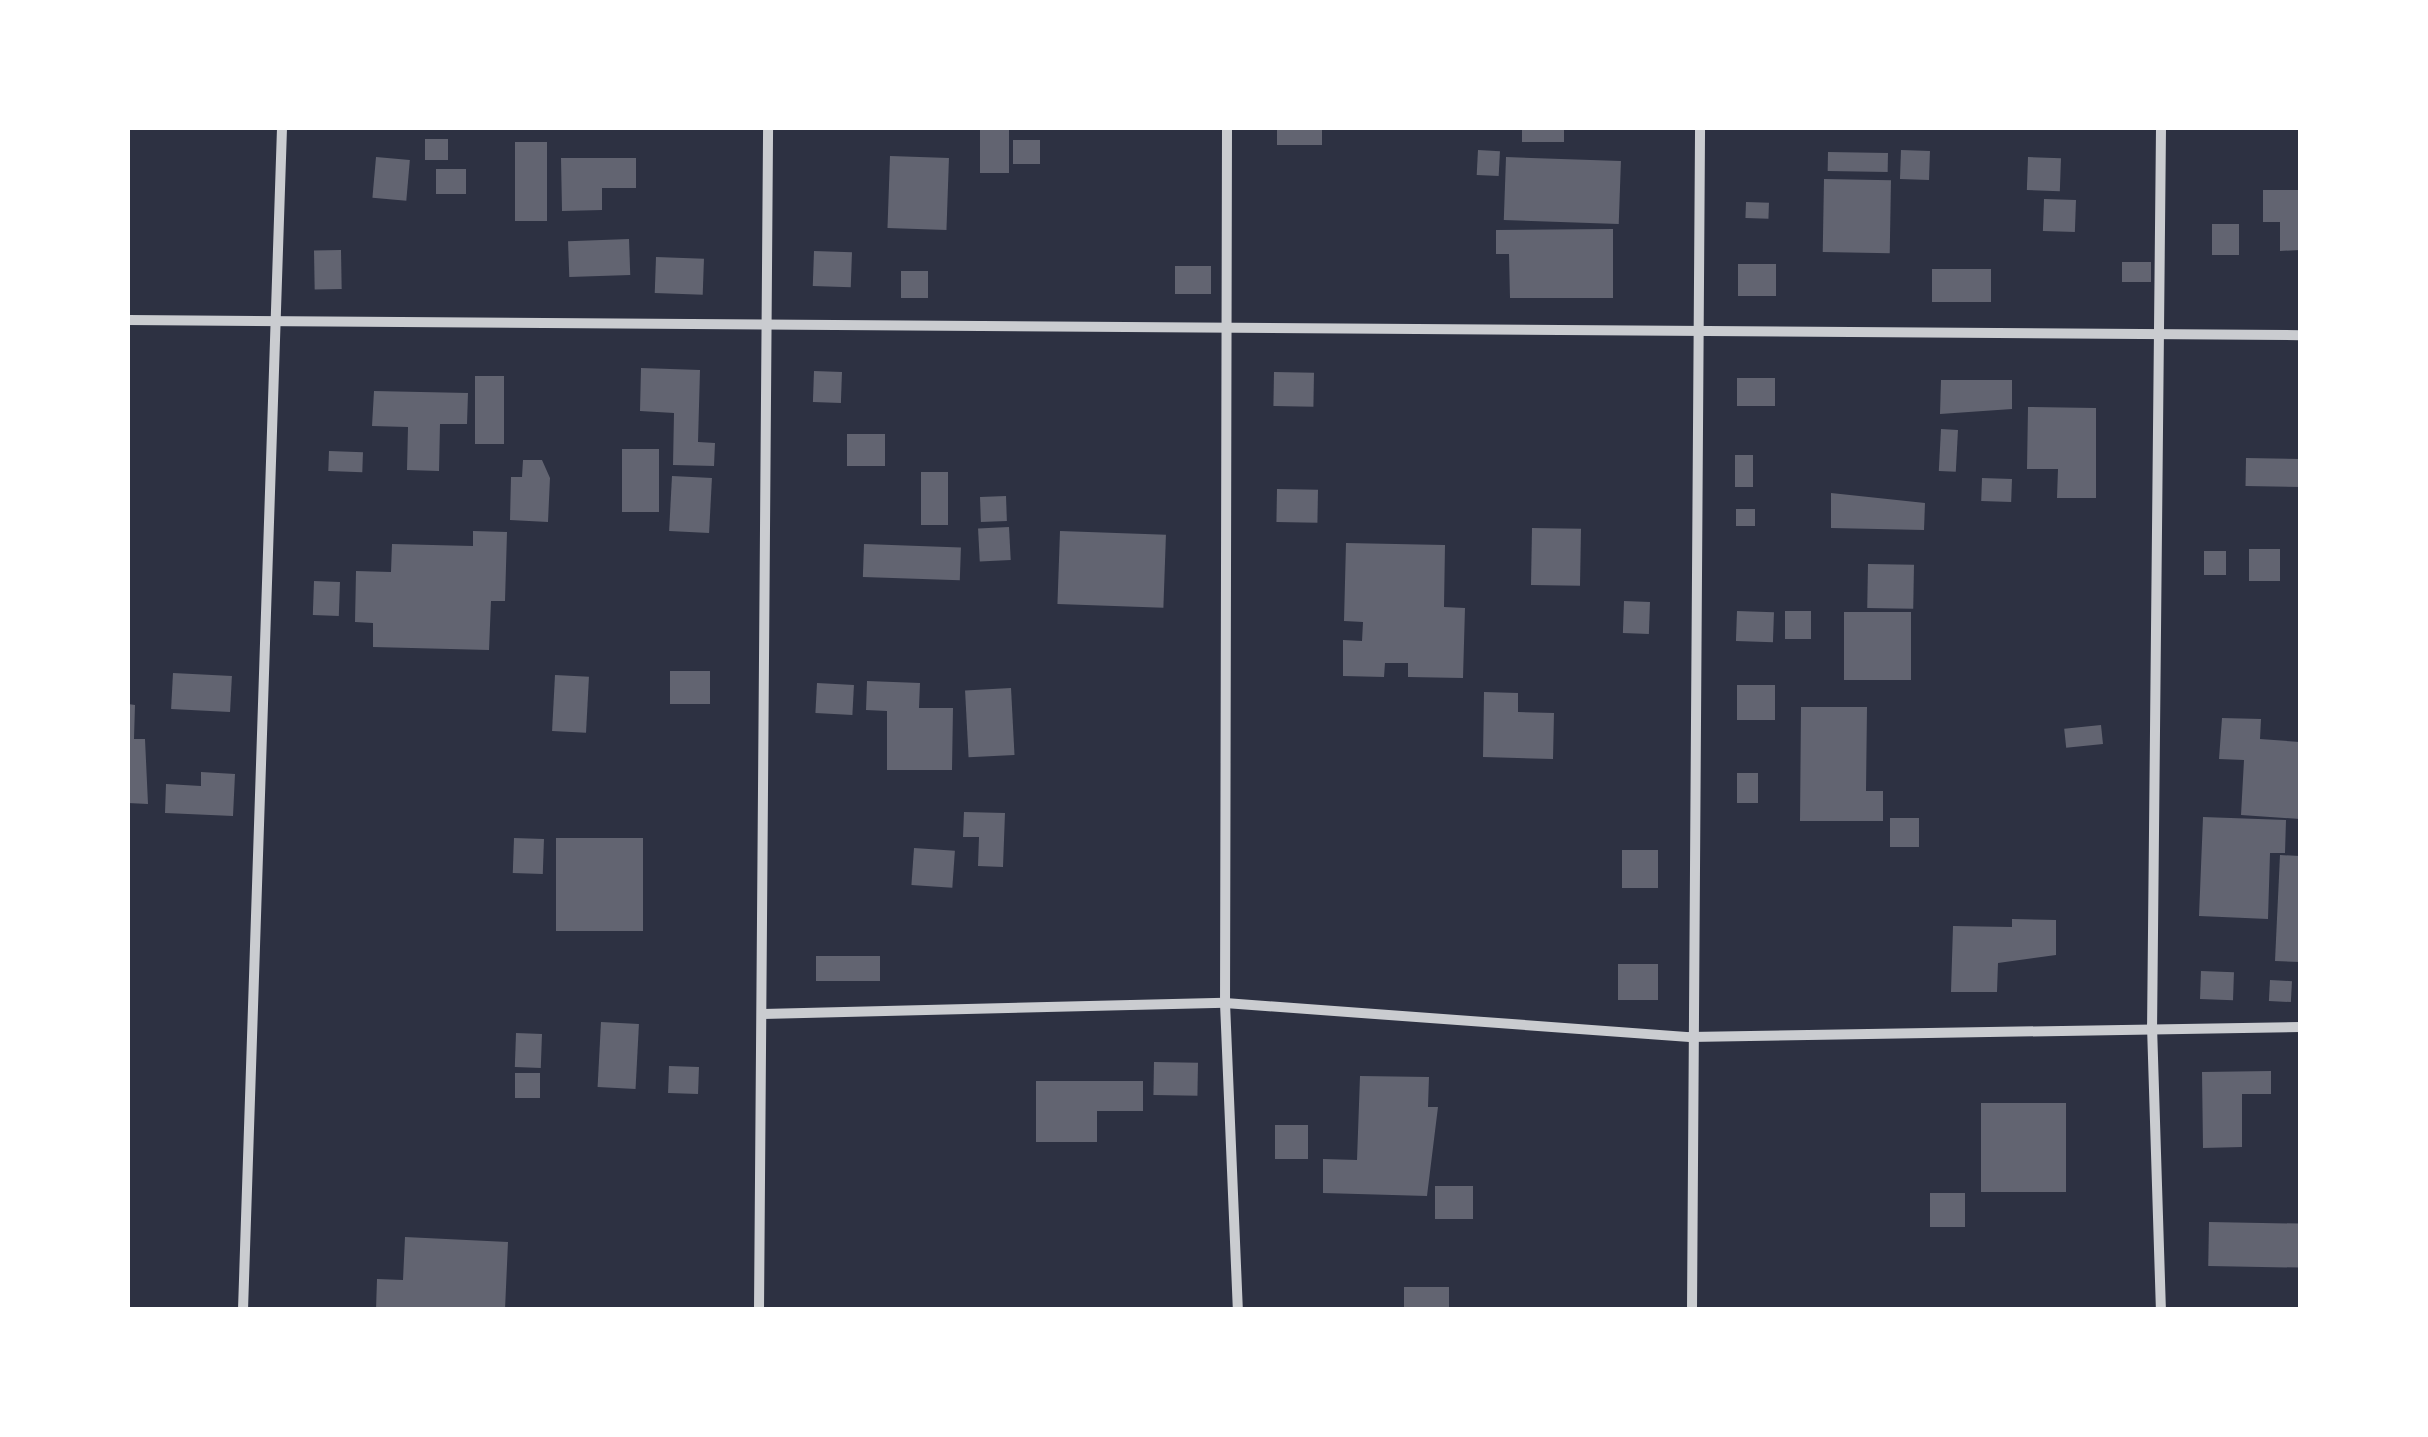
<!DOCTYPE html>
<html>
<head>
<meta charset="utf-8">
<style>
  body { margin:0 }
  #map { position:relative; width:2428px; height:1437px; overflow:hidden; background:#2d3142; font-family:Karla,sans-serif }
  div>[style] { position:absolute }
  .building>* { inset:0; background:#626471; transform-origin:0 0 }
  .minor>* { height:10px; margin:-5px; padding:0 5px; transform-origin:5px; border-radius:5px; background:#caccd0 }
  span { translate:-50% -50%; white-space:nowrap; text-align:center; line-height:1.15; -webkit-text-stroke:9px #fff; paint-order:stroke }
  .frame { position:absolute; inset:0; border:130px solid #fff; pointer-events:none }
</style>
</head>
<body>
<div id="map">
  <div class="building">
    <i style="left:980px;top:128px;width:29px;height:45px"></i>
    <i style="left:1277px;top:128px;width:45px;height:17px"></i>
    <i style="left:1522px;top:128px;width:42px;height:14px"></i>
    <i style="left:425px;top:139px;width:23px;height:21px"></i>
    <i style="left:1013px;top:140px;width:27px;height:24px"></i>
    <i style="left:515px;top:142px;width:32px;height:79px"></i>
    <i style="left:1478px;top:150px;width:22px;height:25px;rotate:3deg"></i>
    <i style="left:1901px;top:150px;width:29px;height:29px;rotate:2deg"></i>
    <i style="left:1828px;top:152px;width:60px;height:19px;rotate:1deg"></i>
    <i style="left:890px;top:156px;width:59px;height:72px;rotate:2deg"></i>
    <i style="left:376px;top:157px;width:34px;height:41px;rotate:5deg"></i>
    <i style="left:1506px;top:157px;width:115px;height:63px;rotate:2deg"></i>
    <i style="left:2028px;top:157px;width:33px;height:33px;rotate:2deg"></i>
    <i style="clip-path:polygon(561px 158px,636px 158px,636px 188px,602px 188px,602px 210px,562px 211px)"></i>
    <i style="left:436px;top:169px;width:30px;height:25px"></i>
    <i style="left:1824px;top:179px;width:67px;height:73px;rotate:1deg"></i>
    <i style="clip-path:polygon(2263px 190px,2300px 190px,2300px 250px,2280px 251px,2280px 222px,2263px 222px)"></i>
    <i style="left:2044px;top:199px;width:32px;height:32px;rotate:2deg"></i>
    <i style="left:1746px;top:202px;width:23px;height:16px;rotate:2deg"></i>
    <i style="left:2212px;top:224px;width:27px;height:31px"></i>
    <i style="clip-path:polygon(1613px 229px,1613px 298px,1510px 298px,1509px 254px,1496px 254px,1496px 230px)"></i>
    <i style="left:629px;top:239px;width:36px;height:61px;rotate:88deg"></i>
    <i style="left:341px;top:250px;width:39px;height:27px;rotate:89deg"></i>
    <i style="left:814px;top:251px;width:38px;height:35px;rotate:2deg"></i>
    <i style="left:656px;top:257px;width:48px;height:36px;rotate:2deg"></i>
    <i style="left:2122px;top:262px;width:29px;height:20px"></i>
    <i style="left:1738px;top:264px;width:38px;height:32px"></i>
    <i style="left:1175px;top:266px;width:36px;height:28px"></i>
    <i style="left:1932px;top:269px;width:59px;height:33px"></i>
    <i style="left:901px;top:271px;width:27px;height:27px"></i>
    <i style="clip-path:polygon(641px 368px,700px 370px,698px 442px,715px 443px,714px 466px,673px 465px,674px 413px,640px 411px)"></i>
    <i style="left:814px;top:371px;width:28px;height:31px;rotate:2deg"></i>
    <i style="left:1274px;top:372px;width:40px;height:34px;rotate:1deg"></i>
    <i style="left:475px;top:376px;width:29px;height:68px"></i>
    <i style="left:1737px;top:378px;width:38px;height:28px"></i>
    <i style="clip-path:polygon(1941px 380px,2012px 380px,2012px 409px,1940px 414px)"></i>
    <i style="clip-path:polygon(374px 391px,468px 393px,467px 424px,440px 424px,439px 471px,407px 470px,408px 427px,372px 426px)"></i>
    <i style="clip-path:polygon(2028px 407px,2096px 408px,2096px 498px,2057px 498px,2058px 469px,2027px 469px)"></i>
    <i style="left:1941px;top:429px;width:17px;height:42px;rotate:3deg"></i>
    <i style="left:847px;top:434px;width:38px;height:32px"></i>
    <i style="left:622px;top:449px;width:37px;height:63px"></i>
    <i style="left:329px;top:451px;width:34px;height:20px;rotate:2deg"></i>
    <i style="left:1735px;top:455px;width:18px;height:32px"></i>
    <i style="left:2246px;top:458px;width:54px;height:28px;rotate:1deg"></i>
    <i style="clip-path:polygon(523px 460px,542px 460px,550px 478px,548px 522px,510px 520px,511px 477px,522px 477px)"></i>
    <i style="left:921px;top:472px;width:27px;height:53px"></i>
    <i style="left:672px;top:476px;width:40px;height:55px;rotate:3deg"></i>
    <i style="left:1982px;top:478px;width:30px;height:23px;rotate:2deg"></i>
    <i style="left:1277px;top:489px;width:41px;height:33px;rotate:1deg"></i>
    <i style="clip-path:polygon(1831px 493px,1925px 503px,1924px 530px,1831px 528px)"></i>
    <i style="left:1006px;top:496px;width:25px;height:26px;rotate:88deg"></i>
    <i style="left:1736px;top:509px;width:19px;height:17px"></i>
    <i style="left:1009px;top:527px;width:33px;height:31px;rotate:87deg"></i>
    <i style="left:1532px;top:528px;width:49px;height:57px;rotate:1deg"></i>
    <i style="clip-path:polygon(473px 531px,507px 532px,505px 601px,491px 601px,489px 650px,373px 647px,373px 623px,355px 622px,356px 571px,391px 572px,392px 544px,473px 546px)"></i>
    <i style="left:1060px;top:531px;width:106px;height:73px;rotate:2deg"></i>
    <i style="clip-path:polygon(1346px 543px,1445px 545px,1444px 607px,1465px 608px,1463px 678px,1408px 677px,1408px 663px,1385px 663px,1384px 677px,1343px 676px,1343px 640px,1362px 641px,1363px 622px,1344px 621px)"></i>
    <i style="left:864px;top:544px;width:97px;height:33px;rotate:2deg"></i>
    <i style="left:2280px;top:549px;width:32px;height:31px;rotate:90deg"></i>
    <i style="left:2204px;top:551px;width:22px;height:24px"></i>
    <i style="left:1868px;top:564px;width:46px;height:44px;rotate:1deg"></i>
    <i style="left:314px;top:581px;width:26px;height:34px;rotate:2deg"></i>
    <i style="left:1624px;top:601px;width:26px;height:32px;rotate:2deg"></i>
    <i style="left:1737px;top:611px;width:37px;height:30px;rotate:2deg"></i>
    <i style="left:1811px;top:611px;width:28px;height:26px;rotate:90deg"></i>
    <i style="left:1844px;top:612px;width:67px;height:68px"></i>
    <i style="left:670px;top:671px;width:40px;height:33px"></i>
    <i style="left:173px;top:673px;width:59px;height:36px;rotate:3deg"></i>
    <i style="left:555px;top:675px;width:34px;height:56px;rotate:3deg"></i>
    <i style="clip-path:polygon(867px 681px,920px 683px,919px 708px,953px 708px,952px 770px,887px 770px,887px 711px,866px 710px)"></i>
    <i style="left:817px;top:683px;width:37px;height:30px;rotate:3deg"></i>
    <i style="left:1737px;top:685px;width:38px;height:35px"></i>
    <i style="left:1011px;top:688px;width:67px;height:46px;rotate:87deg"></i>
    <i style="clip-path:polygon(1484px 692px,1518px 693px,1518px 712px,1554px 713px,1553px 759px,1483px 757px)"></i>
    <i style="clip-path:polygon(128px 704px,135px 705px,134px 739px,145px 739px,148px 804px,128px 803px)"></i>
    <i style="clip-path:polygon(1801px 707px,1867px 707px,1866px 791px,1883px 791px,1883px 821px,1800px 821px)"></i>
    <i style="clip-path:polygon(2222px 718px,2261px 719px,2260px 739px,2300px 742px,2300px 819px,2241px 815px,2244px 760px,2219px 759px)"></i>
    <i style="left:2101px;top:725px;width:19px;height:37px;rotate:84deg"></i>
    <i style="clip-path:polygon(201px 772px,235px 774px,233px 816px,165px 813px,166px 784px,201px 786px)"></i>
    <i style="left:1737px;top:773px;width:21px;height:30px"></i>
    <i style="clip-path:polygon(964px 812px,1005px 813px,1003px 867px,978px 866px,979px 837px,963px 837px)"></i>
    <i style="clip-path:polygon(2203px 817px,2286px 820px,2285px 853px,2270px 853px,2268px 919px,2199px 916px)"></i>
    <i style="left:1890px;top:818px;width:29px;height:29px"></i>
    <i style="left:514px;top:838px;width:30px;height:35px;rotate:2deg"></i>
    <i style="left:556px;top:838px;width:87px;height:93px"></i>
    <i style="left:914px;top:848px;width:41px;height:37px;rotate:4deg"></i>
    <i style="left:1622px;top:850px;width:36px;height:38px"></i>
    <i style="clip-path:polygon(2280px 855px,2300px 856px,2300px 962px,2275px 961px)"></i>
    <i style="clip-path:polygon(2012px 919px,2056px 920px,2056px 955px,1998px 963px,1997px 992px,1951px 992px,1953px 926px,2012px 927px)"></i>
    <i style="left:880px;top:956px;width:25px;height:64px;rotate:90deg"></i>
    <i style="left:1618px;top:964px;width:40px;height:36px"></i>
    <i style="left:2201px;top:971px;width:33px;height:28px;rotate:2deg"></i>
    <i style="left:2270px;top:980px;width:22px;height:21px;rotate:3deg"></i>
    <i style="left:601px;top:1022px;width:38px;height:65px;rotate:3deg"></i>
    <i style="left:516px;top:1033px;width:26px;height:34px;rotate:2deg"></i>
    <i style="left:1154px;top:1062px;width:44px;height:33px;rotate:1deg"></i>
    <i style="left:669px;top:1066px;width:30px;height:27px;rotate:2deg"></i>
    <i style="clip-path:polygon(2271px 1071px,2271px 1094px,2242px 1094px,2242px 1147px,2203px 1148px,2202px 1072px)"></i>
    <i style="left:515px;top:1073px;width:25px;height:25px"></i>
    <i style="clip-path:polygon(1360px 1076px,1429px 1077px,1428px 1107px,1438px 1107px,1427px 1196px,1323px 1193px,1323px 1159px,1357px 1160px)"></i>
    <i style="clip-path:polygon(1036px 1081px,1143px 1081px,1143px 1111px,1097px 1111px,1097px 1142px,1036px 1142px)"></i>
    <i style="left:1981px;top:1103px;width:85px;height:89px"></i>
    <i style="left:1275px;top:1125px;width:33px;height:34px"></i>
    <i style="left:1435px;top:1186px;width:38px;height:33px"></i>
    <i style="left:1930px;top:1193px;width:35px;height:34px"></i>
    <i style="left:2209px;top:1222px;width:91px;height:44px;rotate:1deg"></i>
    <i style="clip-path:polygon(405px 1237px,508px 1242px,505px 1310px,376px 1310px,377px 1279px,403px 1280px)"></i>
    <i style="left:1404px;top:1287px;width:45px;height:23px"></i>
  </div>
  <div class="minor">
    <i style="left:1227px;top:128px;width:875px;rotate:90.13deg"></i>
    <i style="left:1225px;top:1003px;width:307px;rotate:87.6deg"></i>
    <i style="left:2161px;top:128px;width:898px;rotate:90.57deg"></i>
    <i style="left:2152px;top:1026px;width:284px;rotate:88.2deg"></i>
    <i style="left:128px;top:320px;width:2172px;rotate:0.4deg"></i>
    <i style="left:763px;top:1014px;width:462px;rotate:-1.4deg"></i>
    <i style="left:1225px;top:1003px;width:466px;rotate:4.2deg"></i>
    <i style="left:1690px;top:1037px;width:610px;rotate:-0.94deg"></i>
    <i style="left:243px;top:1310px;width:1183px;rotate:-88.11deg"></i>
    <i style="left:759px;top:1310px;width:1182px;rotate:-89.56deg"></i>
    <i style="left:1692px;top:1310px;width:1182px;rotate:-89.61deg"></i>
  </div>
  <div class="frame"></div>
</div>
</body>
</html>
